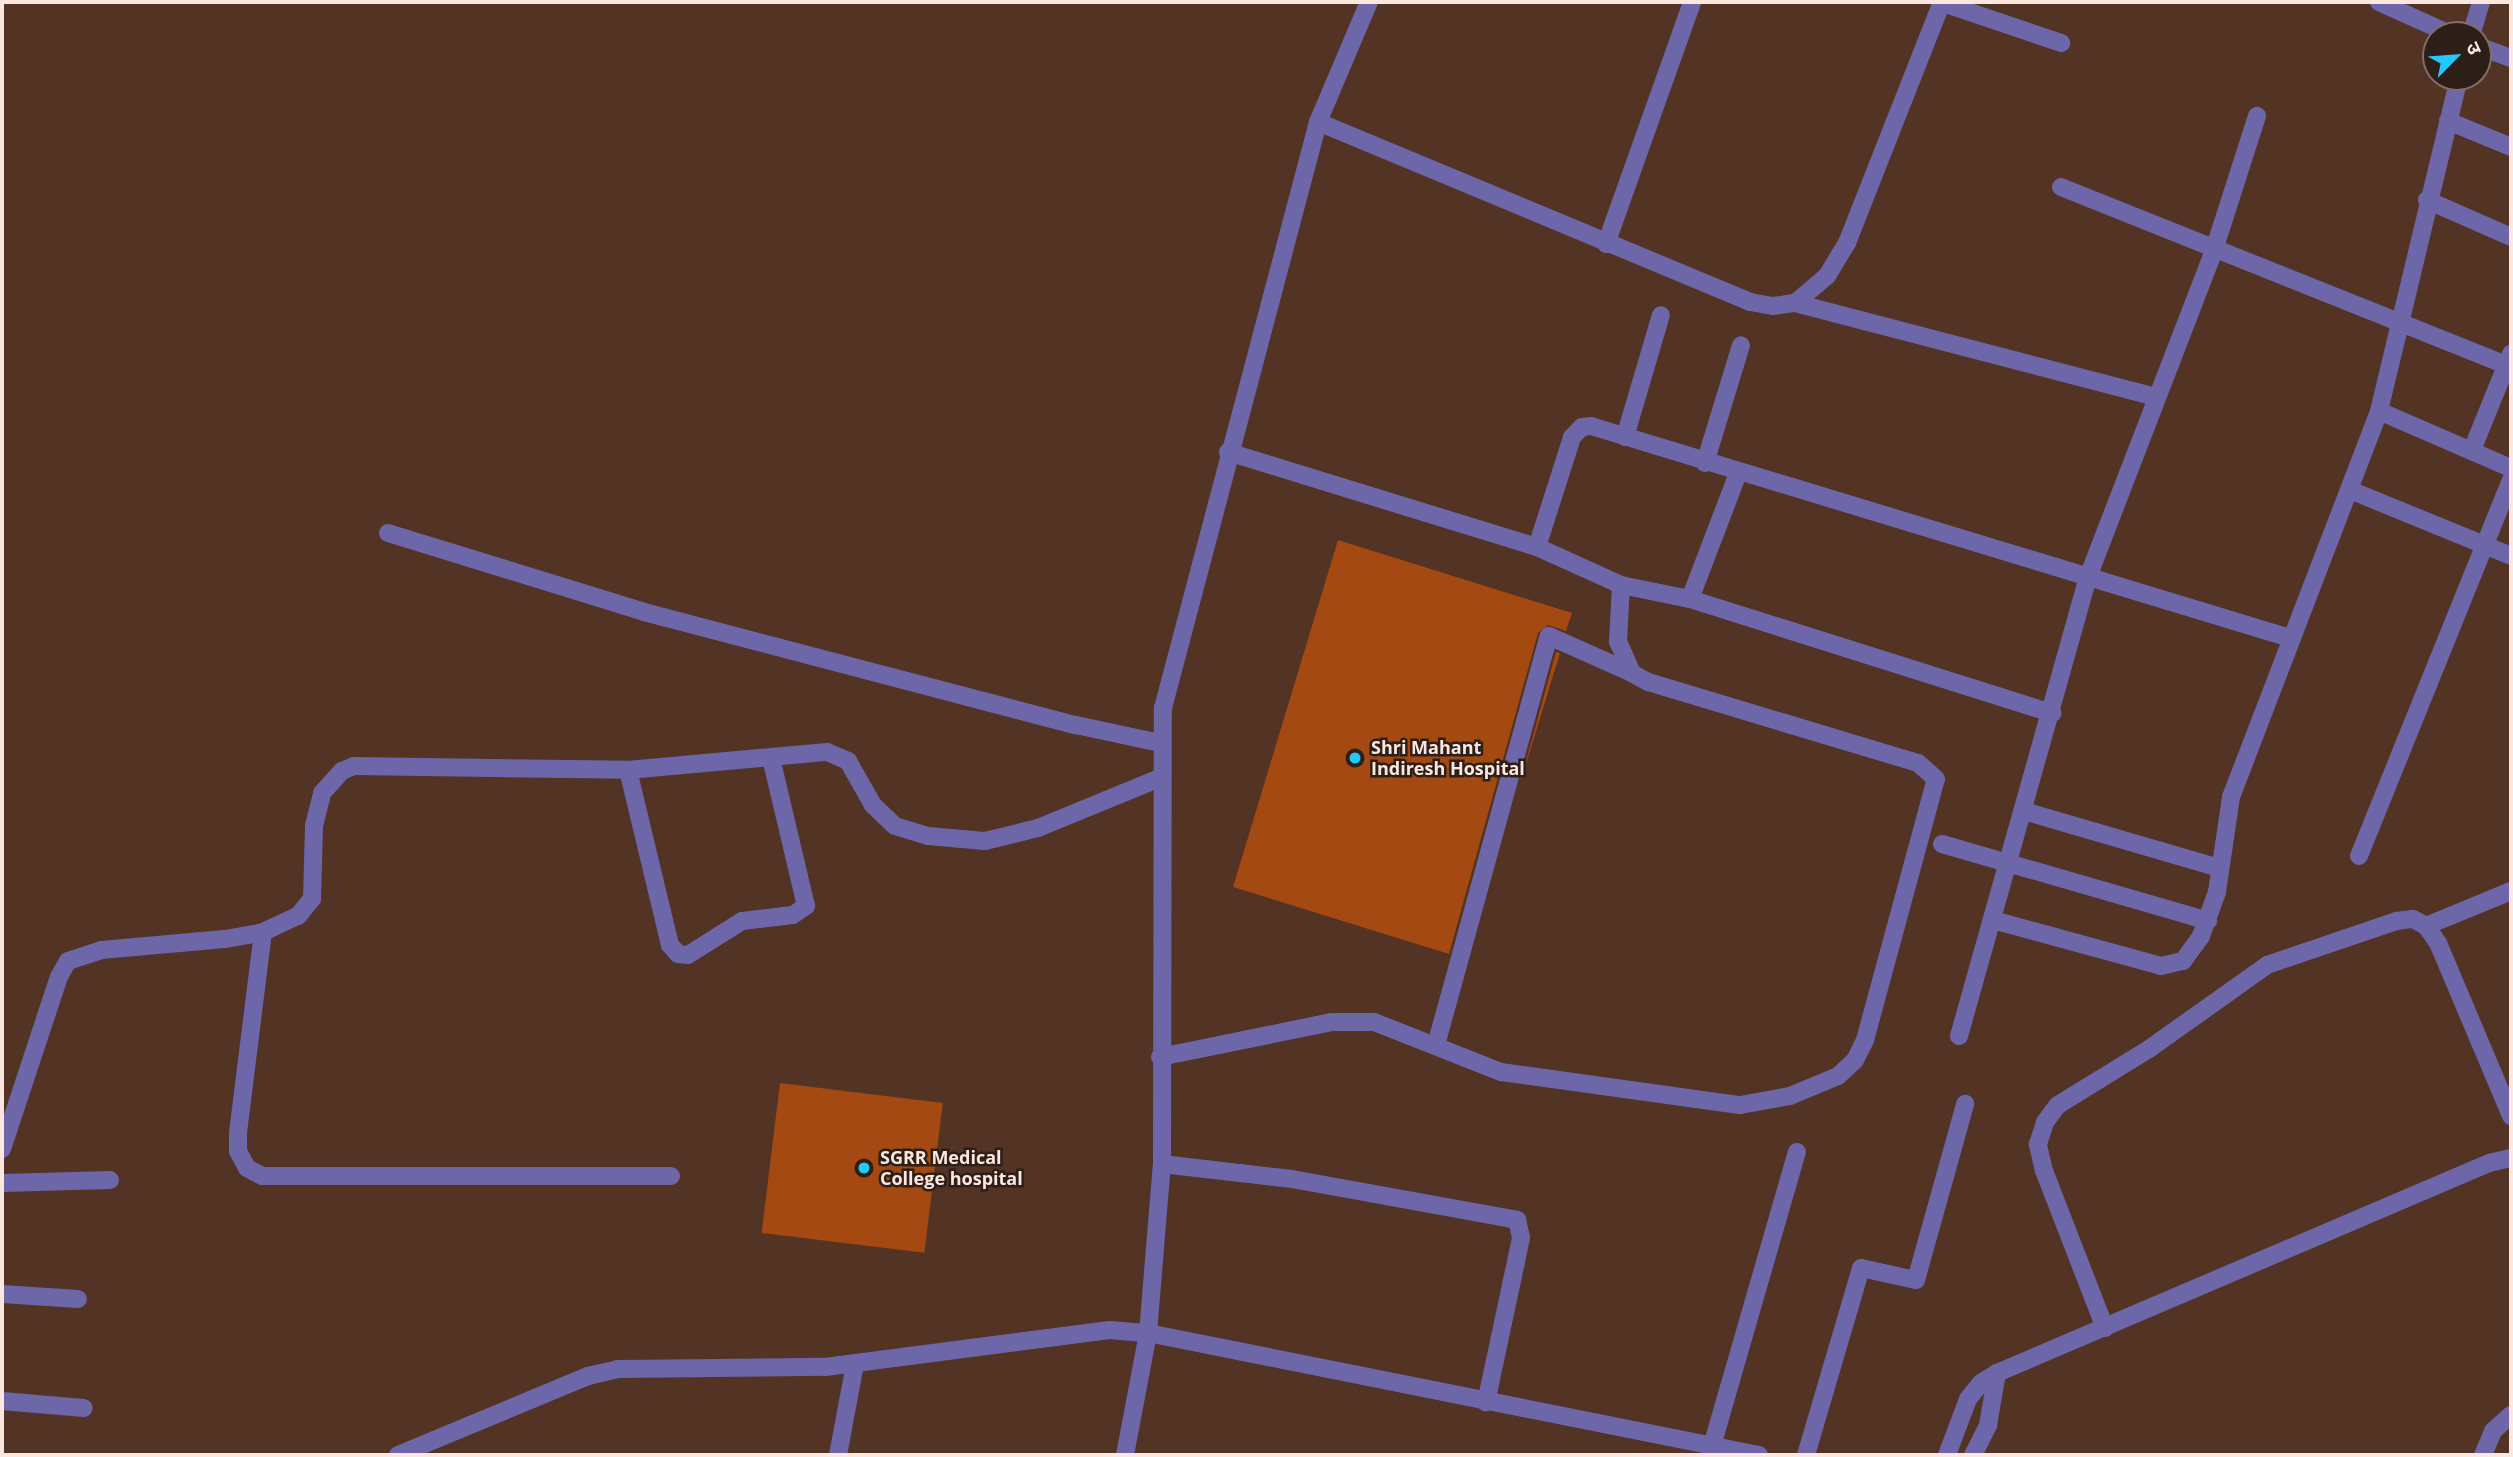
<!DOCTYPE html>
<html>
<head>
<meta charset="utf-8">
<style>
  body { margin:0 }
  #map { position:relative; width:2513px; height:1457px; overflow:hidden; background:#523324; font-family:"Open Sans","Noto Sans Devanagari",sans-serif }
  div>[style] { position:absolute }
  .building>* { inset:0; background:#a34911; transform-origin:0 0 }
  .minor>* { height:18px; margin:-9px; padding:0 9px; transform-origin:9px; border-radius:9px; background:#6d67aa }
  .dots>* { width:19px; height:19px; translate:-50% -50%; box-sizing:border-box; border:4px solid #2d1f18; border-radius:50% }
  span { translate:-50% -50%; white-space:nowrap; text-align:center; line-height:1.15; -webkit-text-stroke:5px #2d1f18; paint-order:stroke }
  .poi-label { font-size:18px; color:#fce7de; font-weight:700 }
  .left { translate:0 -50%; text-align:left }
  .frame { position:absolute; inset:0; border:4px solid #fce7de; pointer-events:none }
  .north { position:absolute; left:2422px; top:21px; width:70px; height:70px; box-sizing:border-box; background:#2d1f18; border:2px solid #806f67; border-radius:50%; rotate:65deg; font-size:19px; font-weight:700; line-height:28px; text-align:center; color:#fce7de }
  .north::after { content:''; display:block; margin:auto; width:24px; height:32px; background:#23c9fe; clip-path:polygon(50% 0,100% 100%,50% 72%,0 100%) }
</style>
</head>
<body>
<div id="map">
  <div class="building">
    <i style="clip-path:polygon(1338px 540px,1572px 613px,1566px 631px,1548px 625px,1538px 633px,1449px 954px,1233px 887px)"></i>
    <i style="clip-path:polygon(1556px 652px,1560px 653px,1519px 787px)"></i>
    <i style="left:780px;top:1083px;width:164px;height:151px;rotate:7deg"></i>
  </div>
  <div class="minor">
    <i style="left:1940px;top:2px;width:128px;rotate:18.7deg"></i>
    <i style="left:2379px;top:2px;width:80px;rotate:24.3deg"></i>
    <i style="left:2471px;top:35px;width:34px;rotate:-73deg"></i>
    <i style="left:2478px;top:46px;width:35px;rotate:20deg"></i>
    <i style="left:2448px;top:121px;width:68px;rotate:22.4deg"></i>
    <i style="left:1318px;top:122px;width:468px;rotate:22.6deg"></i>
    <i style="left:1750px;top:302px;width:23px;rotate:10deg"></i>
    <i style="left:1773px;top:306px;width:22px;rotate:-8deg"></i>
    <i style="left:1795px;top:303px;width:42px;rotate:-40.2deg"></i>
    <i style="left:1827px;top:276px;width:39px;rotate:-59deg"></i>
    <i style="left:1847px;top:243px;width:259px;rotate:-68.5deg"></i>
    <i style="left:2061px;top:187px;width:485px;rotate:21.8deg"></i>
    <i style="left:2427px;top:200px;width:92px;rotate:23.8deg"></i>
    <i style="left:1606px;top:244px;width:257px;rotate:-70.4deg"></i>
    <i style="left:1795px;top:303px;width:373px;rotate:14.6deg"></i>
    <i style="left:2379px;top:411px;width:144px;rotate:23.4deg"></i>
    <i style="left:1625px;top:437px;width:127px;rotate:-73.6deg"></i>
    <i style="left:2472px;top:450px;width:104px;rotate:-67.9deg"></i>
    <i style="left:1228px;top:452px;width:323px;rotate:17.1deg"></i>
    <i style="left:1537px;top:547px;width:92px;rotate:24.3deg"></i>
    <i style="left:1621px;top:585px;width:70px;rotate:11.5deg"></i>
    <i style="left:1690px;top:599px;width:380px;rotate:17.5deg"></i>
    <i style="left:1705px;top:463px;width:123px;rotate:-73deg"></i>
    <i style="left:2350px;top:490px;width:174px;rotate:22.3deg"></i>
    <i style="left:388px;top:533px;width:268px;rotate:17.1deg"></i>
    <i style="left:644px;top:612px;width:447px;rotate:14.7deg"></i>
    <i style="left:1076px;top:725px;width:86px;rotate:12.1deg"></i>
    <i style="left:1537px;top:547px;width:115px;rotate:-72.3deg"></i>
    <i style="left:1572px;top:437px;width:14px;rotate:-45deg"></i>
    <i style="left:1582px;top:427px;width:9px;rotate:-6deg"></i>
    <i style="left:1591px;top:426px;width:730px;rotate:16.87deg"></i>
    <i style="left:1690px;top:599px;width:135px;rotate:-69.1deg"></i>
    <i style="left:628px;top:770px;width:180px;rotate:76.5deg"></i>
    <i style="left:670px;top:945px;width:12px;rotate:48deg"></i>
    <i style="left:678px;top:954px;width:10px;rotate:6deg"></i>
    <i style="left:688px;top:955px;width:64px;rotate:-32.2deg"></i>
    <i style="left:742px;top:921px;width:51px;rotate:-6.7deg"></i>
    <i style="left:793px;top:915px;width:16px;rotate:-35deg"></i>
    <i style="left:806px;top:906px;width:152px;rotate:-103.3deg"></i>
    <i style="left:2024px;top:811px;width:203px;rotate:16.3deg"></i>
    <i style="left:1942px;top:844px;width:277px;rotate:16.1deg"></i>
    <i style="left:2359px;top:856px;width:406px;rotate:-68deg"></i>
    <i style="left:1993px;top:920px;width:174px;rotate:15.3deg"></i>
    <i style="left:2161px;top:966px;width:23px;rotate:-13deg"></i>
    <i style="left:2183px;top:961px;width:31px;rotate:-54deg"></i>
    <i style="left:2201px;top:936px;width:47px;rotate:-70deg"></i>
    <i style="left:2217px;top:892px;width:96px;rotate:-81.6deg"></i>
    <i style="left:2231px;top:797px;width:413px;rotate:-69deg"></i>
    <i style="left:2379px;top:411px;width:343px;rotate:-76.5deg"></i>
    <i style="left:2426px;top:926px;width:92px;rotate:-22.4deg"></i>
    <i style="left:263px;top:932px;width:203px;rotate:97.1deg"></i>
    <i style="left:238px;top:1133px;width:18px;rotate:90deg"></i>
    <i style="left:238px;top:1151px;width:19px;rotate:62deg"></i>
    <i style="left:247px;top:1168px;width:17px;rotate:28deg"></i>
    <i style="left:262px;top:1176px;width:409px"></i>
    <i style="left:1959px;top:1036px;width:477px;rotate:-74.3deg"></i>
    <i style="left:2088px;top:577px;width:350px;rotate:-68.9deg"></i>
    <i style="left:2214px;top:250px;width:141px;rotate:-72.2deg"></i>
    <i style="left:1436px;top:1045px;width:424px;rotate:-74.6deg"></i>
    <i style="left:1549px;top:636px;width:91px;rotate:24deg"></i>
    <i style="left:1160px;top:1057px;width:176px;rotate:-11.5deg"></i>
    <i style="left:1332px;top:1022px;width:42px"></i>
    <i style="left:1374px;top:1022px;width:136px;rotate:21.5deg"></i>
    <i style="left:1501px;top:1072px;width:241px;rotate:7.9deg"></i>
    <i style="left:1740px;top:1105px;width:51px;rotate:-10.2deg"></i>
    <i style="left:1790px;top:1096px;width:52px;rotate:-22.6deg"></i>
    <i style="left:1838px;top:1076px;width:23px;rotate:-43deg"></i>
    <i style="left:1855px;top:1060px;width:22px;rotate:-63deg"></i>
    <i style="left:1865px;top:1040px;width:270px;rotate:-74.8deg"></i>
    <i style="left:1936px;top:779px;width:24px;rotate:-138deg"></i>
    <i style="left:1918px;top:763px;width:282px;rotate:-163.3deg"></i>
    <i style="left:1648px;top:682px;width:18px;rotate:-151deg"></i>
    <i style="left:1632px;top:673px;width:34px;rotate:-114deg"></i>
    <i style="left:1618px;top:642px;width:57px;rotate:-87deg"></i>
    <i style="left:2px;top:1149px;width:181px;rotate:-71.7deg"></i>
    <i style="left:59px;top:977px;width:18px;rotate:-61deg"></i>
    <i style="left:68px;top:961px;width:35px;rotate:-18deg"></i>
    <i style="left:101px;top:950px;width:124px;rotate:-5.1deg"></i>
    <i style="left:225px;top:939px;width:39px;rotate:-10deg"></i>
    <i style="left:263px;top:932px;width:38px;rotate:-25deg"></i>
    <i style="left:298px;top:916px;width:22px;rotate:-51deg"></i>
    <i style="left:312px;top:899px;width:73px;rotate:-88.4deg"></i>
    <i style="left:314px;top:826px;width:34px;rotate:-76deg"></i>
    <i style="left:322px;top:793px;width:30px;rotate:-48deg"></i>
    <i style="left:342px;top:771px;width:13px;rotate:-23deg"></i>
    <i style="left:354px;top:766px;width:274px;rotate:0.8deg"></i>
    <i style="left:628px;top:770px;width:200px;rotate:-5.2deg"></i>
    <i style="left:827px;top:752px;width:23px;rotate:23deg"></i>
    <i style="left:848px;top:761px;width:51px;rotate:60.4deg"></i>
    <i style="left:873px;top:805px;width:30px;rotate:44deg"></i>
    <i style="left:895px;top:826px;width:34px;rotate:17deg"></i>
    <i style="left:928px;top:836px;width:57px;rotate:5deg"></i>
    <i style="left:985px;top:841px;width:55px;rotate:-13.8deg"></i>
    <i style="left:1038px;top:828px;width:132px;rotate:-22.3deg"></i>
    <i style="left:1162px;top:1164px;width:131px;rotate:6.6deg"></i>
    <i style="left:1292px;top:1179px;width:229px;rotate:10.3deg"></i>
    <i style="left:1517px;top:1220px;width:18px;rotate:77deg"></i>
    <i style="left:1521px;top:1238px;width:168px;rotate:102deg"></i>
    <i style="left:2px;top:1183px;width:108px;rotate:-1.6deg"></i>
    <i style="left:2px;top:1294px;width:76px;rotate:3.8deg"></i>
    <i style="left:2105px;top:1328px;width:168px;rotate:-111.2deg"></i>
    <i style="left:2044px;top:1171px;width:28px;rotate:-103deg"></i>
    <i style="left:2038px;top:1144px;width:23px;rotate:-72deg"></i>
    <i style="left:2045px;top:1122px;width:21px;rotate:-53deg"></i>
    <i style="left:2058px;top:1105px;width:107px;rotate:-31.6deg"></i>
    <i style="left:2149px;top:1049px;width:145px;rotate:-35.4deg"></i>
    <i style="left:2267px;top:965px;width:136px;rotate:-18.8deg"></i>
    <i style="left:2396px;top:921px;width:17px;rotate:-7deg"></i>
    <i style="left:2413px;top:919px;width:15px;rotate:28deg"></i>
    <i style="left:2426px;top:926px;width:21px;rotate:55deg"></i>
    <i style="left:2438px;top:943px;width:188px;rotate:67.1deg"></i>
    <i style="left:2px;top:1401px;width:82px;rotate:4.9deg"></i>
    <i style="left:1712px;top:1446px;width:306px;rotate:-73.9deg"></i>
    <i style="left:398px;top:1455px;width:206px;rotate:-22.6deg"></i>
    <i style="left:588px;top:1376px;width:31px;rotate:-13deg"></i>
    <i style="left:618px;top:1369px;width:207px;rotate:-0.6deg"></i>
    <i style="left:825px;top:1367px;width:287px;rotate:-7.4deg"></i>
    <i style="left:1110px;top:1330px;width:38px;rotate:5deg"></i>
    <i style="left:1148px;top:1333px;width:623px;rotate:11.29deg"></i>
    <i style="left:838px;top:1455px;width:93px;rotate:-79.4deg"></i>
    <i style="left:1125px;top:1455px;width:124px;rotate:-79.3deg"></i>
    <i style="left:1148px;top:1333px;width:170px;rotate:-85.3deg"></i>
    <i style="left:1162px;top:1164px;width:456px;rotate:-89.9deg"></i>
    <i style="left:1163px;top:708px;width:606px;rotate:-75.18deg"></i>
    <i style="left:1318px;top:122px;width:130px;rotate:-67deg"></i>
    <i style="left:1806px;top:1455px;width:195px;rotate:-73.6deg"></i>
    <i style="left:1861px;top:1268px;width:56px;rotate:12.3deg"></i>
    <i style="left:1916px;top:1280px;width:183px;rotate:-74.4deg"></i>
    <i style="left:1947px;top:1455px;width:60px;rotate:-69.4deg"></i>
    <i style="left:1968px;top:1399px;width:21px;rotate:-51deg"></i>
    <i style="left:1981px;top:1383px;width:19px;rotate:-32deg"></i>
    <i style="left:1997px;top:1373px;width:535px;rotate:-23.11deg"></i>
    <i style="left:2489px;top:1163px;width:23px;rotate:-13deg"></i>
    <i style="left:1973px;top:1455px;width:34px;rotate:-63deg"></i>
    <i style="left:1988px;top:1425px;width:53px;rotate:-80.2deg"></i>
    <i style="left:2483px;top:1455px;width:26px;rotate:-67deg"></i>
    <i style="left:2493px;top:1431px;width:24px;rotate:-42deg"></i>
  </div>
  <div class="dots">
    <i style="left:1355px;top:758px;background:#23c9fe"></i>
    <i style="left:864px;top:1168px;background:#23c9fe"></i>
  </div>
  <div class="poi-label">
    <span class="left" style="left:1371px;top:758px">Shri Mahant<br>Indiresh Hospital</span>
    <span class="left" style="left:880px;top:1168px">SGRR Medical<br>College hospital</span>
  </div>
  <div class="frame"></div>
  <div class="north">उ</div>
</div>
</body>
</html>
